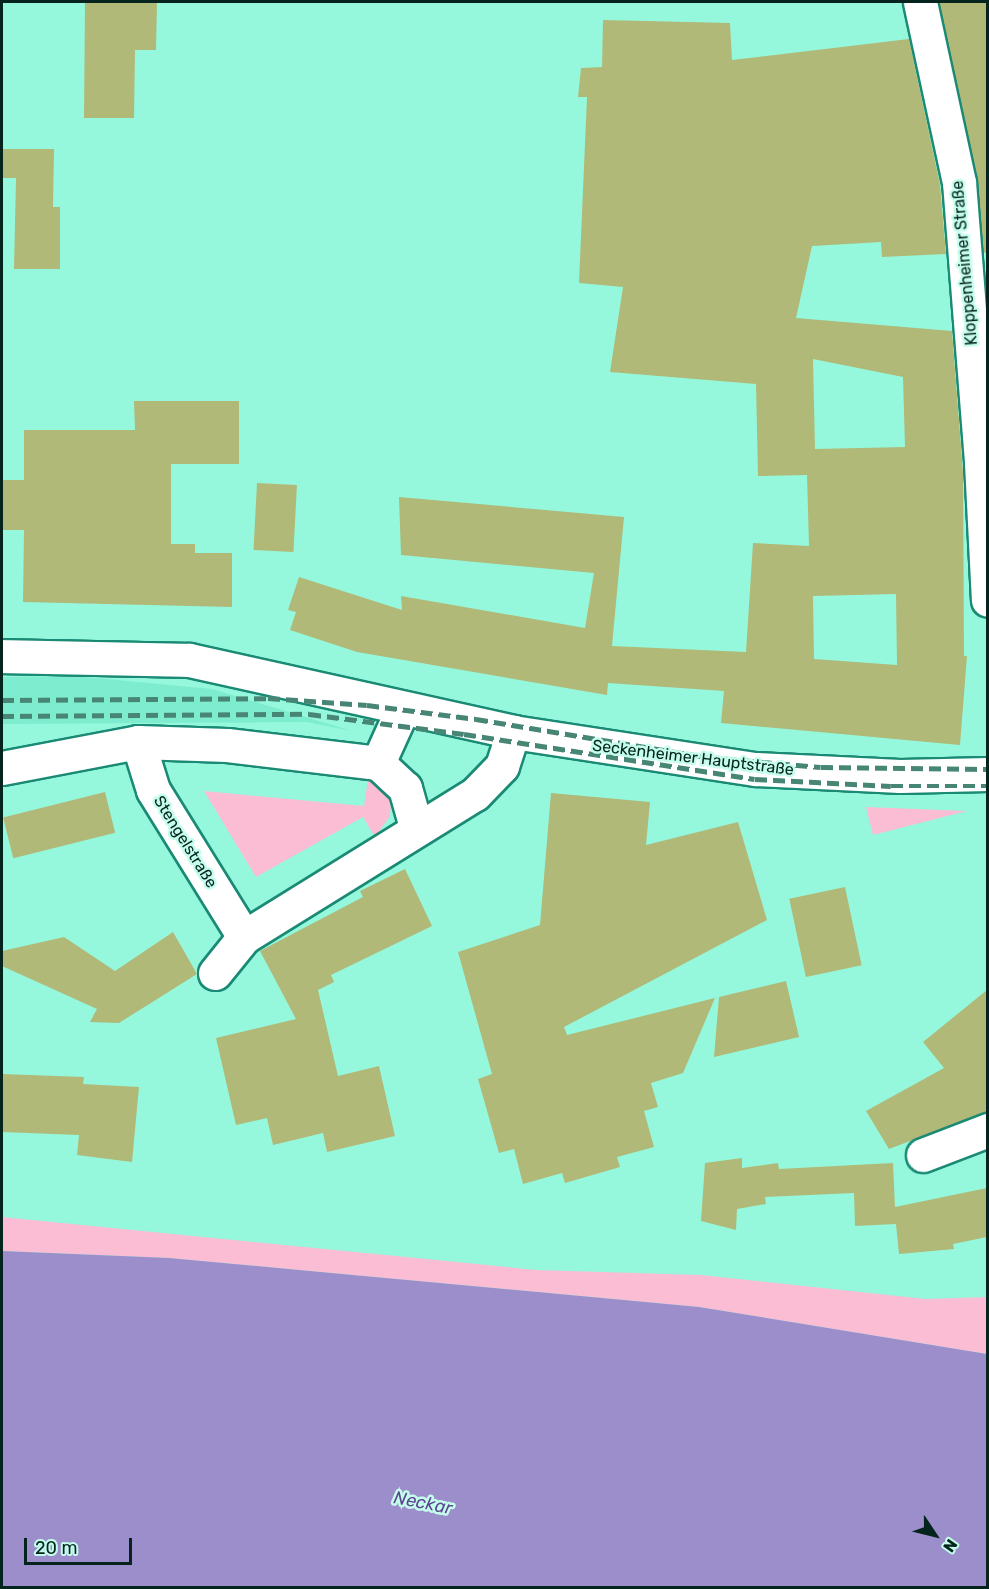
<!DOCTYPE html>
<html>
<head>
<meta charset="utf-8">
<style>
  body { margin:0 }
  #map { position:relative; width:989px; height:1589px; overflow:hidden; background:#95f8dd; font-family:Rubik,sans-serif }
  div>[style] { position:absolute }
  .built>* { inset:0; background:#7eeccf }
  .green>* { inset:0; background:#fabdd4 }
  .water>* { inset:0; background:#9c8eca }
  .building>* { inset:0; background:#b0b977; transform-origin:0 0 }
  .roads { filter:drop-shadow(2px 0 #1b8a74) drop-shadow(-2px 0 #1b8a74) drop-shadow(0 2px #1b8a74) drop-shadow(0 -2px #1b8a74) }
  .street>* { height:33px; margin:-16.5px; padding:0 16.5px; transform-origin:16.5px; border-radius:16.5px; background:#fff }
  .secondary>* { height:33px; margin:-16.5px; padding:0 16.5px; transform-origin:16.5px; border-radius:16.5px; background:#fff }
  .rail>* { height:4.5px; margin-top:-2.25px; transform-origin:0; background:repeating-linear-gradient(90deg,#478575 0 12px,transparent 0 18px) }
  span { translate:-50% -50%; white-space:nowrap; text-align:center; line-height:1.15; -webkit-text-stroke:5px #c5fdec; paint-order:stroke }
  .street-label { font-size:16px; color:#04241d }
  .water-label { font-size:18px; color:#5c4690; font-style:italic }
  .frame { position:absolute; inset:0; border:3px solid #04241d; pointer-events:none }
  .north { position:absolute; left:905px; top:1505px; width:60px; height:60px; -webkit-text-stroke:4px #c5fdec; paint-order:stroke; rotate:125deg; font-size:16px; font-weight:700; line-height:24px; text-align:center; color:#04241d }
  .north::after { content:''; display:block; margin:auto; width:21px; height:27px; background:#04241d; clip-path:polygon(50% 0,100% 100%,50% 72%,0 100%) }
  .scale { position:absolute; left:24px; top:1538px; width:108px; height:27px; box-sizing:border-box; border:3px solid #04241d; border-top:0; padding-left:8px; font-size:18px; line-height:21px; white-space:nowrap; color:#04241d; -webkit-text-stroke:4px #c5fdec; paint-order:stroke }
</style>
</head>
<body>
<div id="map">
  <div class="built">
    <i style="clip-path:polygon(75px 676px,212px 689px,352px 731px,307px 722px,2px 724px,2px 677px)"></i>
  </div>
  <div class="green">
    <i style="clip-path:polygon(368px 779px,389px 794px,391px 801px,390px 816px,375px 837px,363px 817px,256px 877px,204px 791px,364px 806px)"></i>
    <i style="clip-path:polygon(866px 807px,967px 811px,873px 835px)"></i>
    <i style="clip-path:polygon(2px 1217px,537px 1270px,701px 1275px,926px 1299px,987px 1297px,987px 1354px,699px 1307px,169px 1258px,2px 1251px)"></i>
  </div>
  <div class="water">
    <i style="clip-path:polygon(2px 1251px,169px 1258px,699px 1307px,987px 1354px,987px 1587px,2px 1587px)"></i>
  </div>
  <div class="building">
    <i style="clip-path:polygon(85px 2px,157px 2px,156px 50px,135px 50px,134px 118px,84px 118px)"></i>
    <i style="clip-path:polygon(939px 2px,987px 2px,987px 252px,983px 253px,977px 178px)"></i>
    <i style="clip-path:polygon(evenodd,603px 20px,730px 23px,732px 60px,909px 39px,940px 185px,946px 254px,882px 257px,881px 242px,812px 246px,796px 318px,952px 331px,963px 472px,964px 656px,967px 656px,960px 745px,721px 723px,724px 691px,608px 683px,607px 695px,357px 652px,290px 630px,296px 612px,288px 610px,299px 577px,402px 610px,401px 596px,585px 628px,594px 573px,401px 555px,399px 497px,624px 517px,612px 646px,746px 652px,753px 543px,809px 546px,807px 475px,758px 476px,756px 384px,610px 372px,623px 287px,579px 283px,587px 97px,578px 97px,581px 68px,602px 67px,603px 20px,813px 359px,903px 377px,905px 447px,815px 449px,813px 359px,603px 20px,896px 594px,897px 665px,814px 659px,813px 596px,896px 594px)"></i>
    <i style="clip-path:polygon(2px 149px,54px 149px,53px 207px,60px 207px,60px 269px,14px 269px,16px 178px,2px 178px)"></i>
    <i style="clip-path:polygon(134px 401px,239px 401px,239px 464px,171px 464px,171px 544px,195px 544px,195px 553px,232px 553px,232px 607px,23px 602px,24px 530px,2px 530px,2px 480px,24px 480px,24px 430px,135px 430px)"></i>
    <i style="left:257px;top:483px;width:40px;height:67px;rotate:3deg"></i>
    <i style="left:105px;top:792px;width:42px;height:105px;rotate:76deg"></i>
    <i style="clip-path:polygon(551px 793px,650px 802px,646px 845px,738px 822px,767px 920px,564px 1027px,567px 1035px,715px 998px,683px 1073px,651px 1083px,658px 1107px,644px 1111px,654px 1147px,617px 1157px,620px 1167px,565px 1183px,562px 1173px,523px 1184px,514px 1149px,499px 1153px,478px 1079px,492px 1074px,458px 952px,540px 925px)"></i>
    <i style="clip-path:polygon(405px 869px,432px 926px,331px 975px,334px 982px,318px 990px,338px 1076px,379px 1066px,395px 1136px,327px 1152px,323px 1133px,273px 1145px,267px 1118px,236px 1125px,216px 1038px,296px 1019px,260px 951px,363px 897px,360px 891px)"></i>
    <i style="left:845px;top:887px;width:80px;height:57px;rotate:78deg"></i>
    <i style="clip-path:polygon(173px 932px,197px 974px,119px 1023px,90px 1022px,97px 1009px,2px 966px,2px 951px,64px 937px,115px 971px)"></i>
    <i style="clip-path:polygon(786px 981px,799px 1037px,714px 1057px,719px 997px)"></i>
    <i style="clip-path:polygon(987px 990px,987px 1112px,889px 1149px,866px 1111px,944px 1068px,923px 1042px)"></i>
    <i style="clip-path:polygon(2px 1074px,84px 1077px,83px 1084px,139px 1087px,132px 1162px,77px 1155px,79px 1135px,2px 1132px)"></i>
    <i style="clip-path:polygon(742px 1158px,742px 1168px,778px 1163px,779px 1169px,893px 1163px,895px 1207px,987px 1188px,987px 1237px,953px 1244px,954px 1249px,899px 1254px,896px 1224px,855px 1226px,854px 1193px,765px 1197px,766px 1204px,737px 1209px,736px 1230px,701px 1221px,705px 1163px)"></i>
  </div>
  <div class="roads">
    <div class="street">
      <i style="left:138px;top:742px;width:50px;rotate:72.6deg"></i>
      <i style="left:153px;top:790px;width:173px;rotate:58.2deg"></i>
      <i style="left:244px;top:937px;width:272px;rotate:-31.8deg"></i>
      <i style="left:475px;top:794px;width:39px;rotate:-46deg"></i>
      <i style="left:502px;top:766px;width:36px;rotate:-72deg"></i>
      <i style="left:378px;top:763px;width:37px;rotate:43deg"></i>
      <i style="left:405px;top:788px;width:41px;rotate:74.2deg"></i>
      <i style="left:378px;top:763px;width:58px;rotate:-65.6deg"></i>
      <i style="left:2px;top:768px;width:138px;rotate:-10.8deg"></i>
      <i style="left:138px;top:742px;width:89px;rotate:1.9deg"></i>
      <i style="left:227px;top:745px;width:152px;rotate:6.8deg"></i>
      <i style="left:215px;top:973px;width:46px;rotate:-51.1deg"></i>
      <i style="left:923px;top:1155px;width:70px;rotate:-21deg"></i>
    </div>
    <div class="secondary">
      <i style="left:920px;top:2px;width:184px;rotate:77.8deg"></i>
      <i style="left:959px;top:182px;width:282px;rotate:85.5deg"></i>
      <i style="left:981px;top:463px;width:137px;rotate:87.1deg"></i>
      <i style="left:2px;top:656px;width:187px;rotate:1.2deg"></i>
      <i style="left:189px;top:660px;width:332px;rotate:12.5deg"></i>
      <i style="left:513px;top:732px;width:246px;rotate:8.7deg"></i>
      <i style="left:756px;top:769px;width:144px;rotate:2.8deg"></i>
      <i style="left:900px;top:776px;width:88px;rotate:-1.3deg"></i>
    </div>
  </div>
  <div class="rail">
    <i style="left:2px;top:700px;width:266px;rotate:-0.4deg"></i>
    <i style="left:268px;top:698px;width:99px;rotate:4deg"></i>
    <i style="left:367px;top:705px;width:110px;rotate:7.3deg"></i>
    <i style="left:476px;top:719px;width:233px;rotate:9.4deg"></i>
    <i style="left:706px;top:757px;width:115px;rotate:5deg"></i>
    <i style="left:821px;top:767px;width:167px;rotate:0.7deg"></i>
    <i style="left:2px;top:716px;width:307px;rotate:-0.4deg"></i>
    <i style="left:309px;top:714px;width:156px;rotate:7.4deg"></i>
    <i style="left:464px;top:734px;width:294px;rotate:8.8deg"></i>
    <i style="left:755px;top:779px;width:136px;rotate:2.9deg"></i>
    <i style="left:891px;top:786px;width:97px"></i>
  </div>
  <div class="street-label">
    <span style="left:965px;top:263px;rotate:-95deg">Kloppenheimer Straße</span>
    <span style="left:693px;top:758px;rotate:7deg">Seckenheimer Hauptstraße</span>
    <span style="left:185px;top:842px;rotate:58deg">Stengelstraße</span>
  </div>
  <div class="water-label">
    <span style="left:423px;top:1503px;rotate:11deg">Neckar</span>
  </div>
  <div class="frame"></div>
  <div class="north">N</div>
  <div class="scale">20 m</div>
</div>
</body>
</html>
